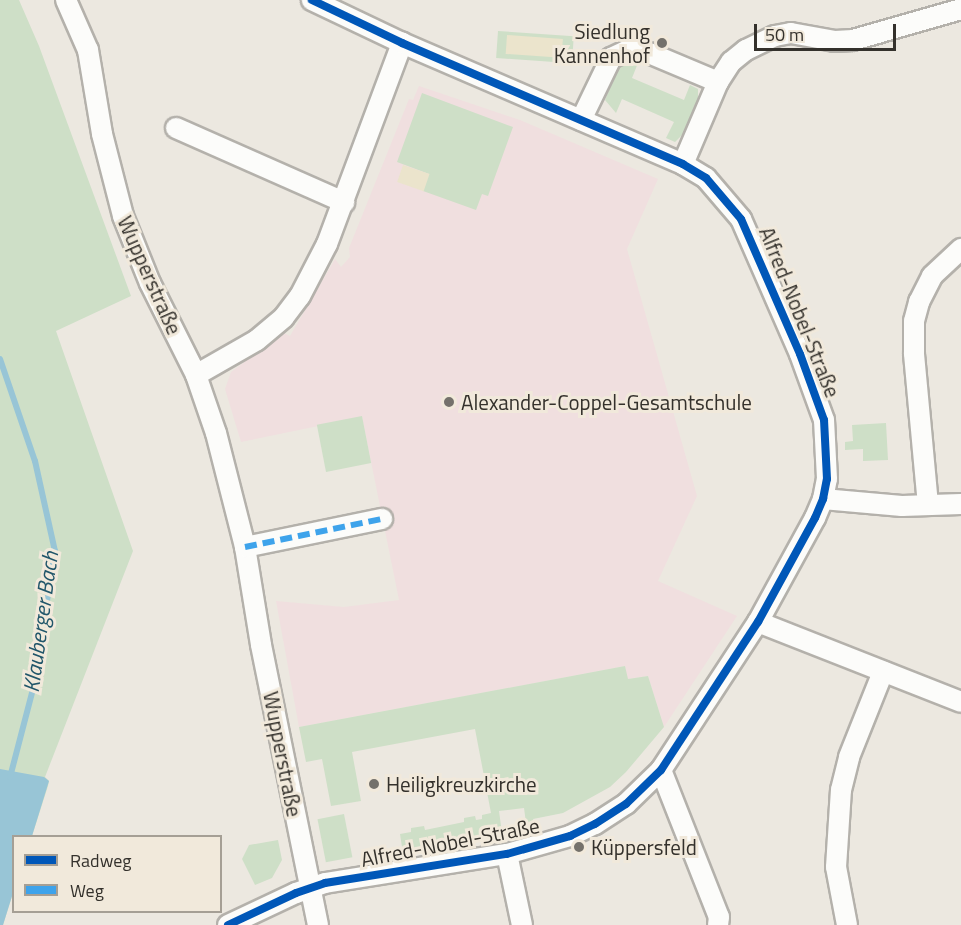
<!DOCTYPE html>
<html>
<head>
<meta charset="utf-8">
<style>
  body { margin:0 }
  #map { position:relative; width:961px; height:925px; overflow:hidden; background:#ece8e0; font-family:"Titillium Web",sans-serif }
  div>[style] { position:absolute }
  .education>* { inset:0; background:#f0dfdf }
  .green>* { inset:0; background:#cedfc7; transform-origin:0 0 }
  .sand>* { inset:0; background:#ebe4cc; transform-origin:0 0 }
  .water>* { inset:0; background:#98c5d6 }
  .stream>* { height:6px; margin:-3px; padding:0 3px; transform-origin:3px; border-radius:3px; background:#98c5d6 }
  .roads { filter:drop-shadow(2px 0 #b4b1ab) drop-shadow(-2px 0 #b4b1ab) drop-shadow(0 2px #b4b1ab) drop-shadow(0 -2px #b4b1ab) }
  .street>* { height:20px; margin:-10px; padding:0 10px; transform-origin:10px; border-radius:10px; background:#fcfcfa }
  .quiet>* { height:6px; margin-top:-3px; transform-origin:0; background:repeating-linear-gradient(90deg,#3ea3eb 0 12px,transparent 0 18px) }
  .cycleway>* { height:8px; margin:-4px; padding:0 4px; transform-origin:4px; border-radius:4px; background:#0057b8 }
  .dots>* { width:16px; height:16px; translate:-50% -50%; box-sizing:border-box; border:3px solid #f1e9db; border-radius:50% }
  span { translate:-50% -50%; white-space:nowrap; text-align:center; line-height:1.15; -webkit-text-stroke:6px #f1e9db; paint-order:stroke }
  .poi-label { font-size:21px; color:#34312c }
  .right { translate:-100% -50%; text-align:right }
  .left { translate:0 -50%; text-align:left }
  .street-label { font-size:21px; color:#34312c }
  .water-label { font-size:22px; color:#21566a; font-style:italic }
  .legend { position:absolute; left:12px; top:835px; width:210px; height:78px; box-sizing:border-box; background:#f1e9db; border:2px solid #a59f95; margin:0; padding:8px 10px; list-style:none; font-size:18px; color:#34312c }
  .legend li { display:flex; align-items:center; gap:12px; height:30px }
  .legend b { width:30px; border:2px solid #a59f95 }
  .scale { position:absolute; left:754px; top:24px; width:142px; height:27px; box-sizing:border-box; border:3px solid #34312c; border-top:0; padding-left:8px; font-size:18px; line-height:21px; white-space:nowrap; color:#34312c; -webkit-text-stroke:4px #f1e9db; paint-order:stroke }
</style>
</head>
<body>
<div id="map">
  <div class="education">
    <i style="clip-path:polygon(419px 86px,520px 120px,658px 179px,627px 249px,697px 496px,658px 581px,737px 616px,664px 727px,648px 676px,627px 679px,625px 666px,299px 727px,276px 601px,344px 607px,399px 600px,362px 417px,241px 442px,225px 389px,231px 372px,284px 333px,290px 336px,335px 259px,341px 267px,350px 257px,349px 248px,409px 99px,413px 100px)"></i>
  </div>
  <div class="green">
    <i style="clip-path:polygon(0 0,19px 0,39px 46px,131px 296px,56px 331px,133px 551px,45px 777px,49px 781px,48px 786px,32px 836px,14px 836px,13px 893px,3px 925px,0 925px)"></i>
    <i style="left:498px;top:31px;width:76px;height:27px;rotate:4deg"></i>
    <i style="clip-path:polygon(638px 63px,632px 78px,684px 100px,690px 85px,698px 89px,698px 110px,690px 127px,675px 142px,666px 138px,674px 122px,622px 99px,616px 113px,605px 100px,619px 65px)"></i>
    <i style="clip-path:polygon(422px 93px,513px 127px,488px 196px,482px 194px,476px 210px,423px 191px,429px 174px,397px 162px)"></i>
    <i style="left:362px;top:416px;width:48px;height:46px;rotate:79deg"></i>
    <i style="clip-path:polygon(886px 423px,888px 460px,863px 461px,863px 449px,845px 450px,845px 442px,853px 441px,852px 425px)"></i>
    <i style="clip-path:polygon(625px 666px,628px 679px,648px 676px,664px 727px,626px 772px,610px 787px,563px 813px,533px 819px,534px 822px,526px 823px,524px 808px,499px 811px,502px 833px,413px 848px,402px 847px,400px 834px,411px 832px,411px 828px,424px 826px,425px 830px,464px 822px,464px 818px,475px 816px,476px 820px,482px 819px,482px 815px,491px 813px,475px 729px,352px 752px,361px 801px,331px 806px,322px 759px,306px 762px,299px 727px)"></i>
    <i style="left:344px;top:814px;width:44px;height:27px;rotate:79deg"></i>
    <i style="clip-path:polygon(278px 840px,282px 860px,272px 878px,255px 885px,242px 859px,249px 845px)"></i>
  </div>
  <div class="sand">
    <i style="left:507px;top:35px;width:56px;height:19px;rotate:4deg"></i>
    <i style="left:403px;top:165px;width:28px;height:18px;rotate:19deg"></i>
  </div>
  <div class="water">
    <i style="clip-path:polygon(0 769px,44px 777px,49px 781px,32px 836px,14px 836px,13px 893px,3px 925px,0 925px)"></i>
  </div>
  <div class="stream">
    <i style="left:0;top:359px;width:108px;rotate:71.1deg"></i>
    <i style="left:35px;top:461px;width:92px;rotate:77.5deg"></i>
    <i style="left:55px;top:551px;width:140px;rotate:99.1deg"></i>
    <i style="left:33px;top:689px;width:91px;rotate:104.6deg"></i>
  </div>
  <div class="roads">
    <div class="street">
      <i style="left:66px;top:0;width:55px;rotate:66.3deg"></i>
      <i style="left:88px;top:50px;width:85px;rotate:80.5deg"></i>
      <i style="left:102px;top:134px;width:85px;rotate:75.6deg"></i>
      <i style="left:123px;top:216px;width:72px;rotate:68.1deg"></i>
      <i style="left:150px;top:283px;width:103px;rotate:63.4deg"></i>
      <i style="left:196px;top:375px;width:61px;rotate:71deg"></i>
      <i style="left:216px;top:433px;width:118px;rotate:75.7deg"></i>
      <i style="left:245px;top:547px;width:99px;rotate:80.7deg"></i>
      <i style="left:261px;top:645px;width:286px;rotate:78.5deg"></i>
      <i style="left:581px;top:120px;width:69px;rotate:-64.2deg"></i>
      <i style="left:611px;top:58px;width:21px;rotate:-25deg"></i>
      <i style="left:630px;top:49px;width:19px;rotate:12deg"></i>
      <i style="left:649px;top:53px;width:75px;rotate:22.8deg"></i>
      <i style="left:176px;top:128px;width:184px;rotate:23.8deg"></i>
      <i style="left:683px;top:164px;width:89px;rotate:-66.9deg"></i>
      <i style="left:718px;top:82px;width:24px;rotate:-57deg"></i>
      <i style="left:731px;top:62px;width:19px;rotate:-39deg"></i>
      <i style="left:746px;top:50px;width:32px;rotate:-26deg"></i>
      <i style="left:775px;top:36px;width:16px;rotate:-11deg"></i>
      <i style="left:791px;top:33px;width:45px;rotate:10.3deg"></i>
      <i style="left:835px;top:41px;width:18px;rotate:-3deg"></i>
      <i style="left:853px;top:40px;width:112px;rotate:-16deg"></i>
      <i style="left:196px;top:375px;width:70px;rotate:-29.8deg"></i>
      <i style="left:257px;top:340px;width:35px;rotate:-40deg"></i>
      <i style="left:284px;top:317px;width:26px;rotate:-53deg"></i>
      <i style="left:300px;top:296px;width:59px;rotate:-62.6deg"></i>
      <i style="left:327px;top:244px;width:215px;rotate:-69.5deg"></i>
      <i style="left:823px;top:499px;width:79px;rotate:5.1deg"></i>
      <i style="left:902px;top:506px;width:59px;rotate:-1.9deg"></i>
      <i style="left:928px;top:505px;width:153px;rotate:-95.3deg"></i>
      <i style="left:914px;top:353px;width:32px;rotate:-90deg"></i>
      <i style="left:914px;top:321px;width:20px;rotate:-75deg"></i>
      <i style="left:919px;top:302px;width:29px;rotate:-63deg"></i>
      <i style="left:932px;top:276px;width:40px;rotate:-43deg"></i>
      <i style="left:245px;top:547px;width:140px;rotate:-11.6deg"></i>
      <i style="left:758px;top:622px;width:218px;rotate:21.5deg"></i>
      <i style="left:661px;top:770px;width:158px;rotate:68.5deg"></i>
      <i style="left:719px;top:917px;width:8px;rotate:97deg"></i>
      <i style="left:507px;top:854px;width:73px;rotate:78.1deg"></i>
      <i style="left:228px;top:925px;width:75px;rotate:-25.2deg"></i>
      <i style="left:296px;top:893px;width:31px;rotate:-19deg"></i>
      <i style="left:325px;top:883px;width:184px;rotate:-9.1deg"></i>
      <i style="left:507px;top:854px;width:66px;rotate:-15.9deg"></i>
      <i style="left:570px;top:836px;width:28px;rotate:-26deg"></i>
      <i style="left:595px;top:824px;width:37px;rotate:-33deg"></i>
      <i style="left:626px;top:804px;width:49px;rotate:-44.2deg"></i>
      <i style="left:661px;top:770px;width:177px;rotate:-56.8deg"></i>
      <i style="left:758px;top:622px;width:119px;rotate:-61.3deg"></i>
      <i style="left:815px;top:518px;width:21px;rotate:-67deg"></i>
      <i style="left:823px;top:499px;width:20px;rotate:-79deg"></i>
      <i style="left:827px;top:479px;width:59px;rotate:-92.9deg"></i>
      <i style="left:824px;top:420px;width:70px;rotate:-110deg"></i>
      <i style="left:800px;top:354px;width:147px;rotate:-113.6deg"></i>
      <i style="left:741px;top:219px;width:54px;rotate:-130.5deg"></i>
      <i style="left:706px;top:178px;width:27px;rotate:-149deg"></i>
      <i style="left:683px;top:164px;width:306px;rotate:-156.7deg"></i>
      <i style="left:402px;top:43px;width:100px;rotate:-154.5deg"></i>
      <i style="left:847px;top:925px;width:59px;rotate:-100.7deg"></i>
      <i style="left:836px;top:867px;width:77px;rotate:-86.3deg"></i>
      <i style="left:841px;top:790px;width:34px;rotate:-76deg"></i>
      <i style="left:849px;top:757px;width:92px;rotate:-68.2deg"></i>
    </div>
  </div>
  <div class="quiet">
    <i style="left:245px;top:547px;width:140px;rotate:-11.6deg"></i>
  </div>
  <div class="cycleway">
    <i style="left:228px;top:925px;width:75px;rotate:-25.2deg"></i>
    <i style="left:296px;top:893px;width:31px;rotate:-19deg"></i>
    <i style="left:325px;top:883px;width:184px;rotate:-9.1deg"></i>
    <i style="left:507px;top:854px;width:66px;rotate:-15.9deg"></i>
    <i style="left:570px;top:836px;width:28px;rotate:-26deg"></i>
    <i style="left:595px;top:824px;width:37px;rotate:-33deg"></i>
    <i style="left:626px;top:804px;width:49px;rotate:-44.2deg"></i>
    <i style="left:661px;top:770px;width:177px;rotate:-56.8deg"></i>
    <i style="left:758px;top:622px;width:119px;rotate:-61.3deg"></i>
    <i style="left:815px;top:518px;width:21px;rotate:-67deg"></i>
    <i style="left:823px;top:499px;width:20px;rotate:-79deg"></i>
    <i style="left:827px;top:479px;width:59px;rotate:-92.9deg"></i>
    <i style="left:824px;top:420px;width:70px;rotate:-110deg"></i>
    <i style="left:800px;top:354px;width:147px;rotate:-113.6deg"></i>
    <i style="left:741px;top:219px;width:54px;rotate:-130.5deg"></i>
    <i style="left:706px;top:178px;width:27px;rotate:-149deg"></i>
    <i style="left:683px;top:164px;width:306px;rotate:-156.7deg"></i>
    <i style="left:402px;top:43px;width:100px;rotate:-154.5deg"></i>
  </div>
  <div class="dots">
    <i style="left:662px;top:43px;background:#74716b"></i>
    <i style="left:449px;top:402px;background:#74716b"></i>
    <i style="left:374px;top:784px;background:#74716b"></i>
    <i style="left:579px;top:847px;background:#74716b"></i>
  </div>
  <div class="poi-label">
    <span class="right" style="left:650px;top:43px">Siedlung<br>Kannenhof</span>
    <span class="left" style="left:461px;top:402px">Alexander-Coppel-Gesamtschule</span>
    <span class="left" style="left:386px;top:784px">Heiligkreuzkirche</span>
    <span class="left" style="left:591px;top:847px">Küppersfeld</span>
  </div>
  <div class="street-label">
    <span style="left:150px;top:275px;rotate:66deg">Wupperstraße</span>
    <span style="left:800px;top:312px;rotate:68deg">Alfred-Nobel-Straße</span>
    <span style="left:283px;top:754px;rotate:79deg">Wupperstraße</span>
    <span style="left:450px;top:842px;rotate:-11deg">Alfred-Nobel-Straße</span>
  </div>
  <div class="water-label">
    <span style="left:41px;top:622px;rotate:-82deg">Klauberger Bach</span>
  </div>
  <ul class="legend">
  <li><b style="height:8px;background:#0057b8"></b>Radweg</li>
  <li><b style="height:8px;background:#3ea3eb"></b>Weg</li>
  </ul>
  <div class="scale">50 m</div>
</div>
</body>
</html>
